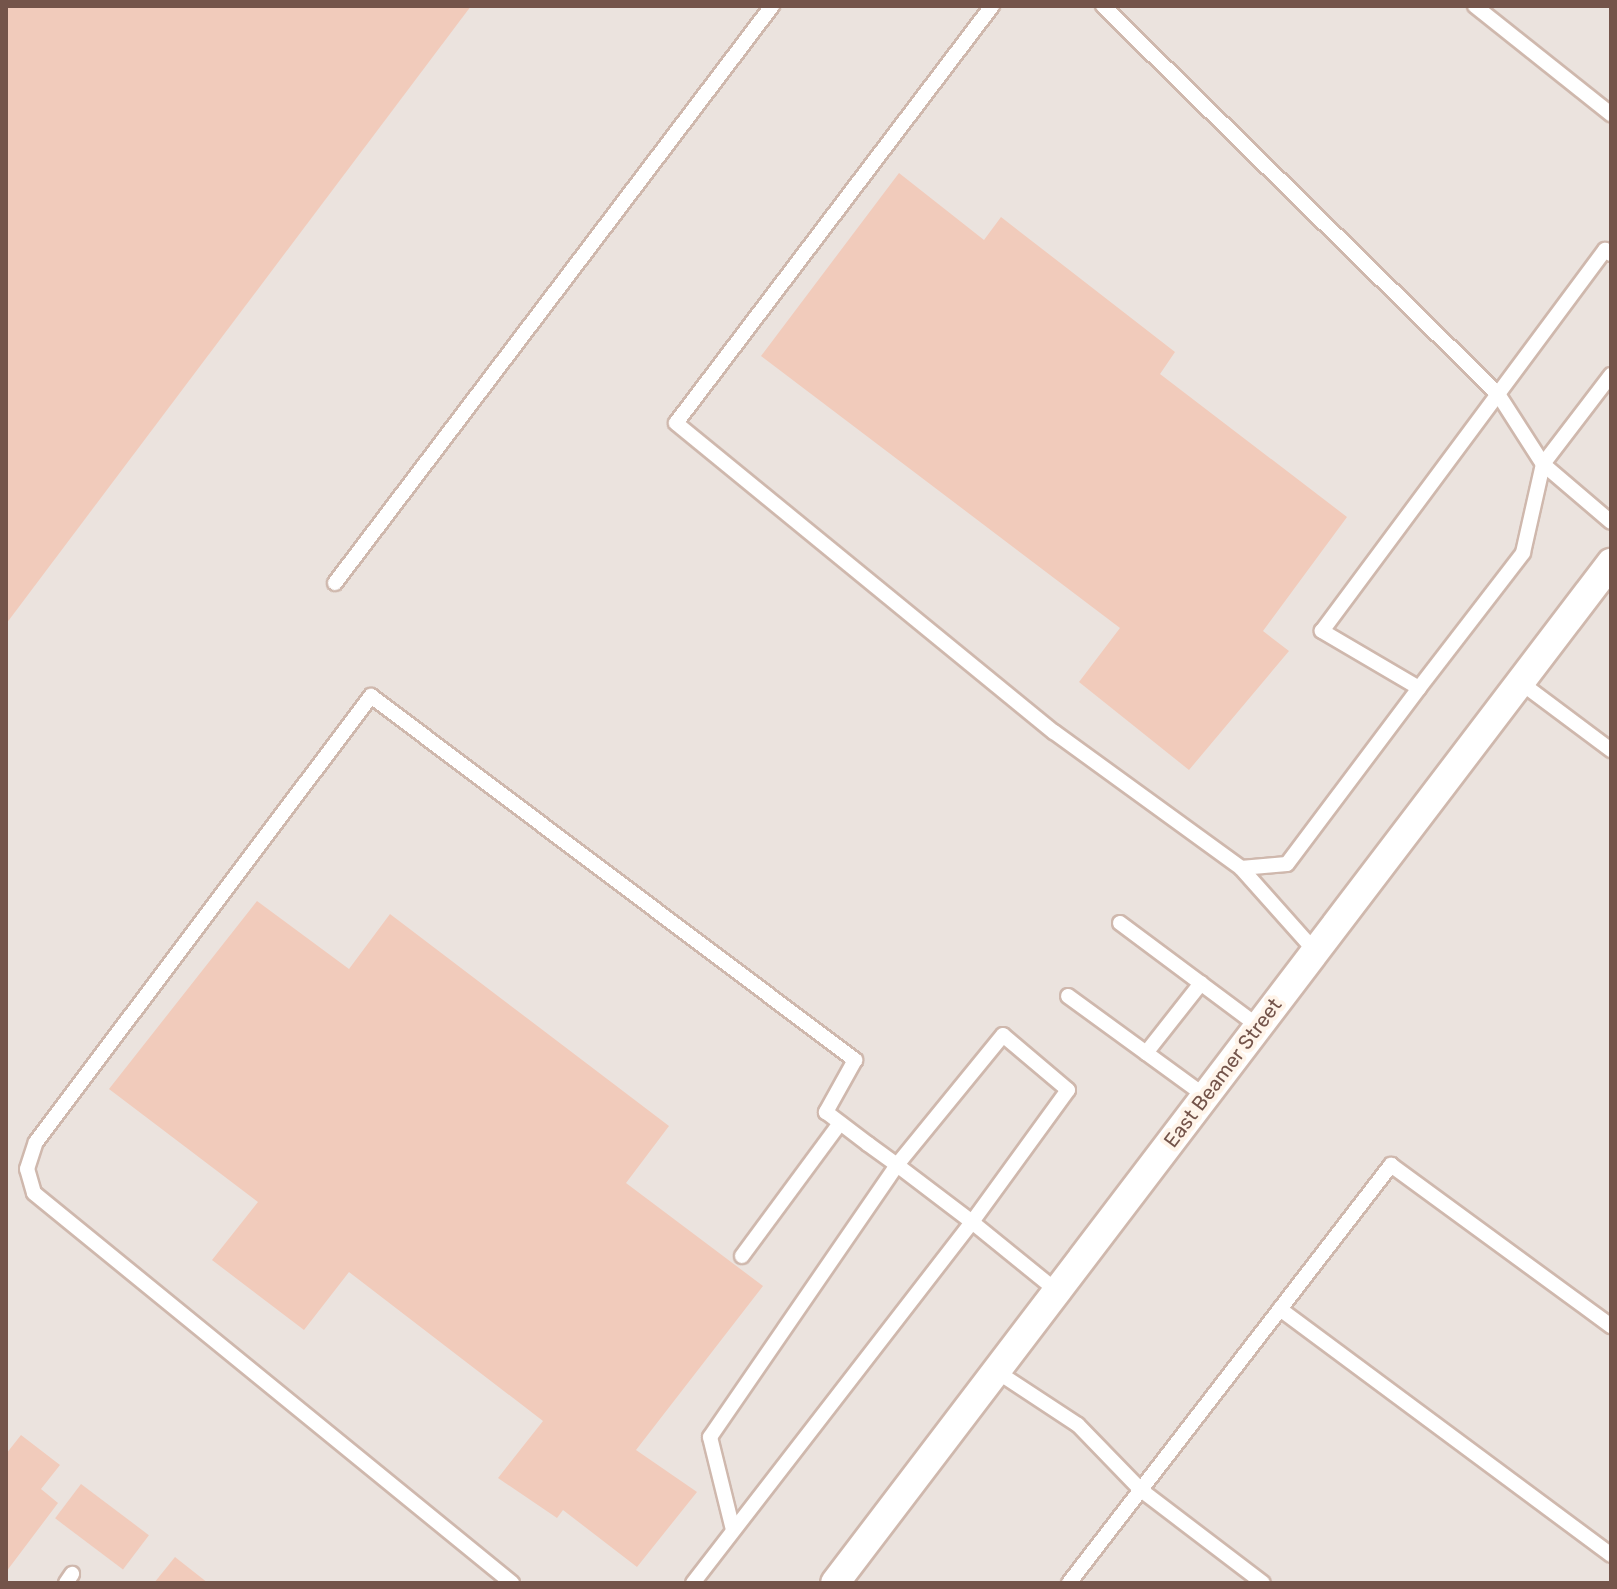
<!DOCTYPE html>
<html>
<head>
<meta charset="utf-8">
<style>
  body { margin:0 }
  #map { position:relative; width:1617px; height:1589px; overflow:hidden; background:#fcf0e3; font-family:Rubik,sans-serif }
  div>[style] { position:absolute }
  .industrial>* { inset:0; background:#ebe3de; transform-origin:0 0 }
  .building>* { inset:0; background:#f1cbbb; transform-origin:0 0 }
  .roads { filter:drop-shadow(2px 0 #cfb8ad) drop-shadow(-2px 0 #cfb8ad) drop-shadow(0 2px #cfb8ad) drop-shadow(0 -2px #cfb8ad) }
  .lane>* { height:14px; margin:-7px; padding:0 7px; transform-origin:7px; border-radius:7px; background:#fff }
  .street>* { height:28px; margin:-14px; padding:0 14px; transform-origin:14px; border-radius:14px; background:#fff }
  span { translate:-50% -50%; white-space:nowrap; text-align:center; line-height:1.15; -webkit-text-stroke:8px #fff4e9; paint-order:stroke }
  .street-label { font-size:20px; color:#74544a }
  .frame { position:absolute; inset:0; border:8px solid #74544a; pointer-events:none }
</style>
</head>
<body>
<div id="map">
  <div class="industrial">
    <i style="left:6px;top:6px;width:1605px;height:1577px"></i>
  </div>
  <div class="building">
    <i style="clip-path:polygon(6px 6px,471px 6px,6px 624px)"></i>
    <i style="clip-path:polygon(899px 173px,984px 240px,1001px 217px,1175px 352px,1160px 374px,1347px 517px,1263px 631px,1289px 651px,1189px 770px,1079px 682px,1120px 628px,761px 356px)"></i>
    <i style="clip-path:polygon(257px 901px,349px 969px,390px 914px,669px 1126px,626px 1183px,763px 1286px,636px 1450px,697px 1492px,637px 1567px,563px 1510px,557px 1518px,498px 1478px,543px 1421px,349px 1272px,304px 1330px,212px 1260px,258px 1202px,109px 1089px)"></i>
    <i style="clip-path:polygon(21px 1435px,60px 1465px,41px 1489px,58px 1503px,6px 1572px,6px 1454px)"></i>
    <i style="left:81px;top:1484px;width:85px;height:43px;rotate:37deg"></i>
    <i style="clip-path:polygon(175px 1557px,208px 1583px,154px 1583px)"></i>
  </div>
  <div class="roads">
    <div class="lane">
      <i style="left:992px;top:6px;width:523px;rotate:127.15deg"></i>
      <i style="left:676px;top:423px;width:488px;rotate:39.3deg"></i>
      <i style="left:1054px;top:732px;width:231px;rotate:36deg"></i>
      <i style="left:1241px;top:868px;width:46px;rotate:-5deg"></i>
      <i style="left:1287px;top:864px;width:220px;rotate:-53.1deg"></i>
      <i style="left:1419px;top:688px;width:113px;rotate:-149.6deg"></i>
      <i style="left:1322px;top:631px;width:475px;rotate:-53.4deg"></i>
      <i style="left:1605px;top:250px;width:7px;rotate:34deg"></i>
      <i style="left:1103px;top:6px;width:554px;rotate:44.49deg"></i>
      <i style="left:1498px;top:394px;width:83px;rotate:57.3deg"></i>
      <i style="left:1543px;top:464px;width:91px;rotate:102.7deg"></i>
      <i style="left:1523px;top:553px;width:170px;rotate:127.6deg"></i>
      <i style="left:1475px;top:6px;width:174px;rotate:38.5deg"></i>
      <i style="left:1611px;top:375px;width:112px;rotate:127.4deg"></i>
      <i style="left:1543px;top:464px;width:89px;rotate:40.5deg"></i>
      <i style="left:335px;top:583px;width:724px;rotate:-52.86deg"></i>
      <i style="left:1520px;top:682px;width:114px;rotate:36.8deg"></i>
      <i style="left:1241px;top:868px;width:111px;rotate:48.3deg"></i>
      <i style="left:1120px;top:923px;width:172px;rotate:36.7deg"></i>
      <i style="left:1068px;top:996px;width:170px;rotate:36.1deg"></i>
      <i style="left:1146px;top:1053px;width:89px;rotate:-51.8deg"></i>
      <i style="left:742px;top:1256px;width:165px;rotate:-53.6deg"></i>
      <i style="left:1280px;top:1309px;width:412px;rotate:36.6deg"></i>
      <i style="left:996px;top:1371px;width:98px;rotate:33.4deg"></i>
      <i style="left:1078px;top:1425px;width:91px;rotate:45.9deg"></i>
      <i style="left:1141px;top:1490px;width:153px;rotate:37.3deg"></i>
      <i style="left:66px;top:1583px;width:11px;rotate:-56deg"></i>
      <i style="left:512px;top:1583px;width:617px;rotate:-140.79deg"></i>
      <i style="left:34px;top:1193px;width:25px;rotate:-106deg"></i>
      <i style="left:27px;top:1169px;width:28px;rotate:-72deg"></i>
      <i style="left:36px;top:1142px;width:558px;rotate:-53.09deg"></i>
      <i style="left:371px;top:696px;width:606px;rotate:36.95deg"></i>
      <i style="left:855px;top:1060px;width:60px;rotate:119.1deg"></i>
      <i style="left:826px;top:1112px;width:53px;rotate:37.3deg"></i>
      <i style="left:868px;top:1144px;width:36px;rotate:36deg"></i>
      <i style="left:897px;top:1165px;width:94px;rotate:37.2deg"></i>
      <i style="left:972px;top:1222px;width:163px;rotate:-54deg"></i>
      <i style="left:1068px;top:1090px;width:85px;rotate:-139.8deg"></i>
      <i style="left:1003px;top:1035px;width:168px;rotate:129.2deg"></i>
      <i style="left:897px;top:1165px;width:330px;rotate:124.5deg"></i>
      <i style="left:710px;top:1437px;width:96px;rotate:76.1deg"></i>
      <i style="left:693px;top:1583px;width:456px;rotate:-52.3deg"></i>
      <i style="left:972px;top:1222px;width:109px;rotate:39.1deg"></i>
      <i style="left:1069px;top:1583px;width:528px;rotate:-52.39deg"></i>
      <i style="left:1391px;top:1165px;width:273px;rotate:36.2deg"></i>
    </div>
    <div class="street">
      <i style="left:835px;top:1583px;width:1282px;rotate:-52.74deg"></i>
    </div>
  </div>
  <div class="street-label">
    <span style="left:1223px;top:1073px;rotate:-53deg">East Beamer Street</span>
  </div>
  <div class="frame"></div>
</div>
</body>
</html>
